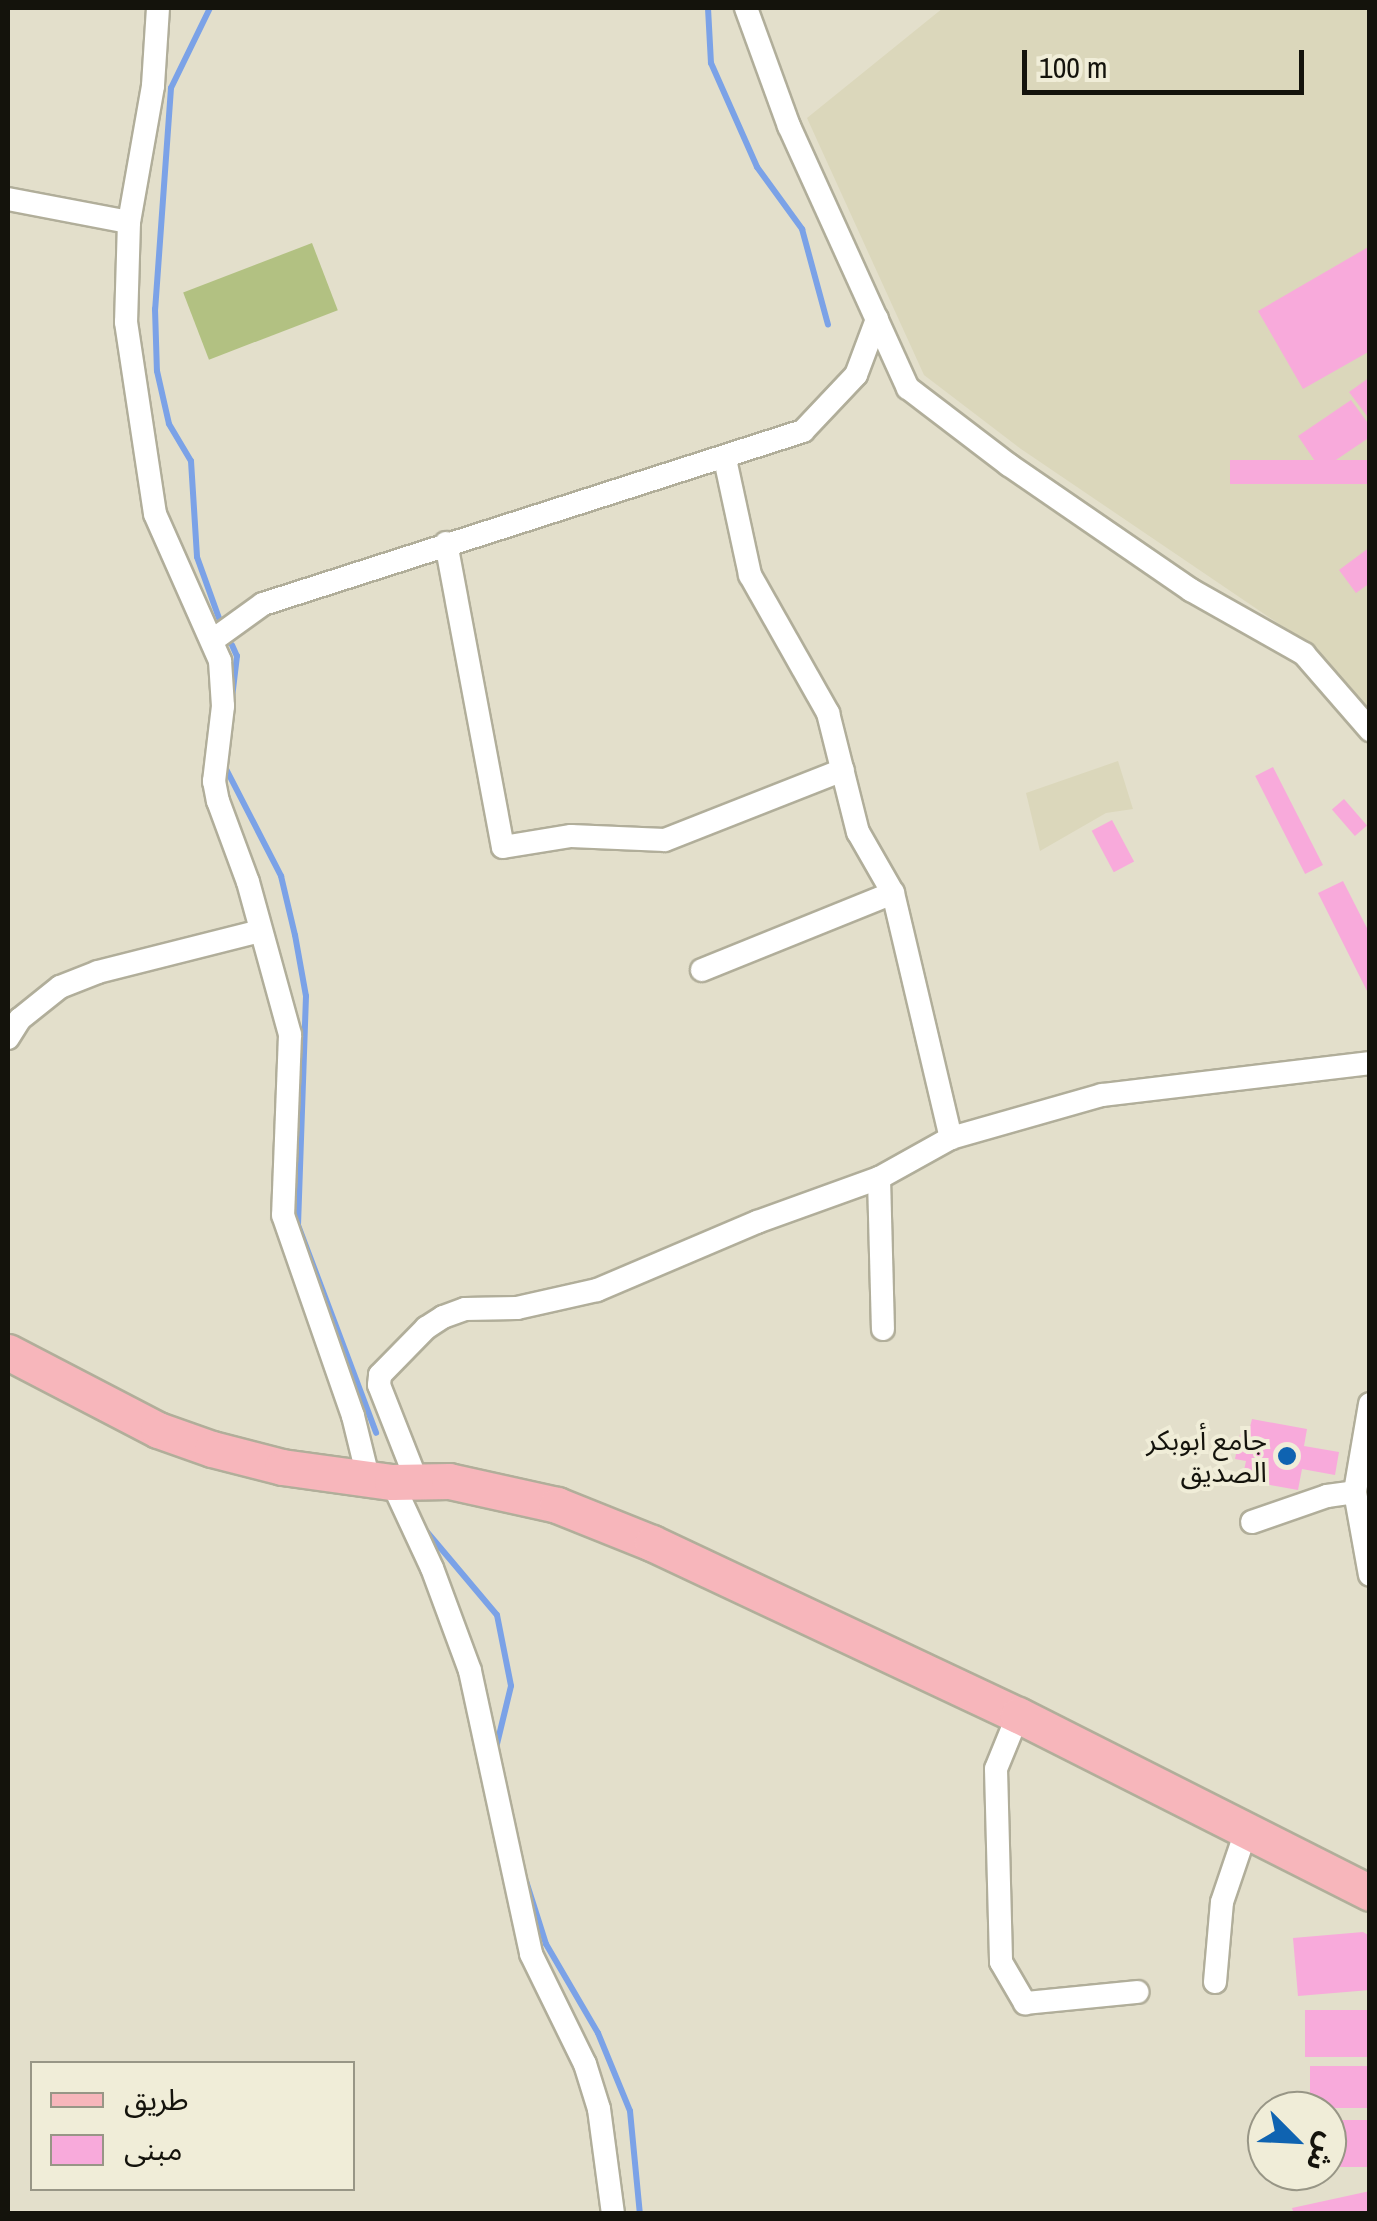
<!DOCTYPE html>
<html>
<head>
<meta charset="utf-8">
<style>
  body { margin:0 }
  #map { position:relative; width:1377px; height:2221px; overflow:hidden; background:#e3dfcb; font-family:"Archivo Narrow","Noto Sans Arabic",sans-serif }
  div>[style] { position:absolute }
  .built>* { inset:0; background:#dbd7bb }
  .green>* { inset:0; background:#b2c182; transform-origin:0 0 }
  .stream>* { height:6px; margin:-3px; padding:0 3px; transform-origin:3px; border-radius:3px; background:#7ba2e7 }
  .building>* { inset:0; background:#f8aadb; transform-origin:0 0 }
  .roads { filter:drop-shadow(2px 0 #b1ae9a) drop-shadow(-2px 0 #b1ae9a) drop-shadow(0 2px #b1ae9a) drop-shadow(0 -2px #b1ae9a) }
  .minor>* { height:22px; margin:-11px; padding:0 11px; transform-origin:11px; border-radius:11px; background:#fff }
  .primary>* { height:35px; margin:-17.5px; padding:0 17.5px; transform-origin:17.5px; border-radius:17.5px; background:#f7b6bb }
  .dots>* { width:28px; height:28px; translate:-50% -50%; box-sizing:border-box; border:5px solid #f0edd8; border-radius:50% }
  span { translate:-50% -50%; white-space:nowrap; text-align:center; line-height:1.15; -webkit-text-stroke:8px #f0edd8; paint-order:stroke }
  .poi-label { font-size:28px; color:#14130c }
  .right { translate:-100% -50%; text-align:right }
  .frame { position:absolute; inset:0; border:10px solid #14130c; pointer-events:none }
  .legend { position:absolute; left:30px; top:2061px; width:325px; height:130px; box-sizing:border-box; background:#f0edd8; border:2px solid #989686; margin:0; padding:12px 18px; list-style:none; font-size:30px; color:#14130c }
  .legend li { display:flex; align-items:center; gap:20px; height:50px }
  .legend b { width:50px; border:2px solid #989686 }
  .north { position:absolute; left:1247px; top:2091px; width:100px; height:100px; box-sizing:border-box; background:#f0edd8; border:2px solid #989686; border-radius:50%; rotate:114deg; font-size:28px; font-weight:700; line-height:40px; text-align:center; color:#14130c }
  .north::after { content:''; display:block; margin:auto; width:35px; height:45px; background:#0f63b1; clip-path:polygon(50% 0,100% 100%,50% 72%,0 100%) }
  .scale { position:absolute; left:1022px; top:50px; width:282px; height:45px; box-sizing:border-box; border:5px solid #14130c; border-top:0; padding-left:12px; font-size:30px; line-height:35px; white-space:nowrap; color:#14130c; -webkit-text-stroke:8px #f0edd8; paint-order:stroke }
</style>
</head>
<body>
<div id="map">
  <div class="built">
    <i style="clip-path:polygon(943px 8px,1369px 8px,1369px 716px,1316px 649px,1021px 449px,924px 375px,807px 118px)"></i>
    <i style="clip-path:polygon(1118px 761px,1133px 809px,1106px 813px,1040px 851px,1026px 793px)"></i>
  </div>
  <div class="green">
    <i style="left:312px;top:243px;width:72px;height:138px;rotate:69deg"></i>
  </div>
  <div class="stream">
    <i style="left:210px;top:8px;width:89px;rotate:116deg"></i>
    <i style="left:171px;top:88px;width:222px;rotate:94.1deg"></i>
    <i style="left:155px;top:309px;width:62px;rotate:88.2deg"></i>
    <i style="left:157px;top:371px;width:54px;rotate:77.2deg"></i>
    <i style="left:169px;top:424px;width:43px;rotate:59.3deg"></i>
    <i style="left:191px;top:461px;width:96px;rotate:86.4deg"></i>
    <i style="left:197px;top:557px;width:65px;rotate:70.2deg"></i>
    <i style="left:708px;top:8px;width:55px;rotate:86.9deg"></i>
    <i style="left:711px;top:63px;width:114px;rotate:66.1deg"></i>
    <i style="left:757px;top:167px;width:77px;rotate:54deg"></i>
    <i style="left:802px;top:229px;width:99px;rotate:74.8deg"></i>
    <i style="left:232px;top:645px;width:12px;rotate:66deg"></i>
    <i style="left:237px;top:656px;width:42px;rotate:96.8deg"></i>
    <i style="left:224px;top:765px;width:125px;rotate:62.8deg"></i>
    <i style="left:281px;top:876px;width:61px;rotate:76.7deg"></i>
    <i style="left:295px;top:935px;width:62px;rotate:79.8deg"></i>
    <i style="left:306px;top:996px;width:229px;rotate:92deg"></i>
    <i style="left:298px;top:1225px;width:222px;rotate:69.4deg"></i>
    <i style="left:422px;top:1526px;width:116px;rotate:49.9deg"></i>
    <i style="left:497px;top:1615px;width:72px;rotate:78.8deg"></i>
    <i style="left:511px;top:1686px;width:64px;rotate:103.6deg"></i>
    <i style="left:526px;top:1881px;width:66px;rotate:72.4deg"></i>
    <i style="left:546px;top:1944px;width:103px;rotate:59.7deg"></i>
    <i style="left:598px;top:2033px;width:84px;rotate:67.7deg"></i>
    <i style="left:630px;top:2111px;width:103px;rotate:84.5deg"></i>
  </div>
  <div class="building">
    <i style="clip-path:polygon(1370px 246px,1370px 351px,1303px 389px,1258px 311px)"></i>
    <i style="clip-path:polygon(1370px 377px,1370px 420px,1349px 392px)"></i>
    <i style="clip-path:polygon(1351px 400px,1370px 426px,1370px 437px,1321px 470px,1298px 436px)"></i>
    <i style="left:1370px;top:460px;width:24px;height:140px;rotate:90deg"></i>
    <i style="clip-path:polygon(1370px 547px,1370px 583px,1356px 593px,1339px 570px)"></i>
    <i style="left:1273px;top:767px;width:110px;height:20px;rotate:63deg"></i>
    <i style="left:1344px;top:799px;width:35px;height:16px;rotate:49deg"></i>
    <i style="left:1112px;top:820px;width:47px;height:23px;rotate:62deg"></i>
    <i style="clip-path:polygon(1343px 881px,1370px 934px,1370px 997px,1318px 893px)"></i>
    <i style="clip-path:polygon(1252px 1419px,1307px 1429px,1304px 1446px,1339px 1452px,1335px 1475px,1302px 1469px,1298px 1490px,1242px 1480px,1246px 1461px,1235px 1459px,1240px 1434px,1248px 1435px)"></i>
    <i style="clip-path:polygon(1363px 1932px,1370px 1936px,1370px 1990px,1298px 1996px,1293px 1938px)"></i>
    <i style="left:1370px;top:2010px;width:47px;height:65px;rotate:90deg"></i>
    <i style="left:1370px;top:2066px;width:42px;height:60px;rotate:90deg"></i>
    <i style="left:1370px;top:2120px;width:47px;height:43px;rotate:90deg"></i>
    <i style="clip-path:polygon(1370px 2191px,1370px 2214px,1294px 2214px,1292px 2208px)"></i>
  </div>
  <div class="roads">
    <div class="minor">
      <i style="left:158px;top:8px;width:78px;rotate:93.7deg"></i>
      <i style="left:153px;top:86px;width:138px;rotate:100deg"></i>
      <i style="left:129px;top:222px;width:100px;rotate:91.7deg"></i>
      <i style="left:126px;top:322px;width:194px;rotate:81.4deg"></i>
      <i style="left:155px;top:514px;width:161px;rotate:66.1deg"></i>
      <i style="left:220px;top:661px;width:45px;rotate:86.2deg"></i>
      <i style="left:223px;top:706px;width:76px;rotate:96.8deg"></i>
      <i style="left:214px;top:781px;width:20px;rotate:79deg"></i>
      <i style="left:218px;top:801px;width:86px;rotate:69.7deg"></i>
      <i style="left:248px;top:882px;width:159px;rotate:74.6deg"></i>
      <i style="left:290px;top:1035px;width:180px;rotate:92.2deg"></i>
      <i style="left:283px;top:1215px;width:213px;rotate:70.8deg"></i>
      <i style="left:353px;top:1416px;width:63px;rotate:76.2deg"></i>
      <i style="left:746px;top:8px;width:126px;rotate:70deg"></i>
      <i style="left:789px;top:126px;width:288px;rotate:65.6deg"></i>
      <i style="left:908px;top:388px;width:127px;rotate:37.3deg"></i>
      <i style="left:1009px;top:465px;width:221px;rotate:34.5deg"></i>
      <i style="left:1191px;top:590px;width:130px;rotate:29.5deg"></i>
      <i style="left:1304px;top:654px;width:101px;rotate:49deg"></i>
      <i style="left:8px;top:199px;width:123px;rotate:10.8deg"></i>
      <i style="left:725px;top:459px;width:119px;rotate:77.8deg"></i>
      <i style="left:750px;top:575px;width:159px;rotate:60.5deg"></i>
      <i style="left:828px;top:713px;width:123px;rotate:75.9deg"></i>
      <i style="left:858px;top:832px;width:70px;rotate:60.2deg"></i>
      <i style="left:893px;top:893px;width:252px;rotate:76.7deg"></i>
      <i style="left:446px;top:543px;width:309px;rotate:79.4deg"></i>
      <i style="left:503px;top:847px;width:69px;rotate:-9.2deg"></i>
      <i style="left:571px;top:836px;width:94px;rotate:2.4deg"></i>
      <i style="left:665px;top:840px;width:191px;rotate:-21.5deg"></i>
      <i style="left:213px;top:640px;width:62px;rotate:-35.8deg"></i>
      <i style="left:263px;top:604px;width:567px;rotate:-17.76deg"></i>
      <i style="left:803px;top:431px;width:77px;rotate:-46.6deg"></i>
      <i style="left:856px;top:375px;width:60px;rotate:-69.4deg"></i>
      <i style="left:702px;top:970px;width:206px;rotate:-22deg"></i>
      <i style="left:8px;top:1038px;width:22px;rotate:-58deg"></i>
      <i style="left:20px;top:1019px;width:51px;rotate:-38.7deg"></i>
      <i style="left:60px;top:987px;width:41px;rotate:-21.5deg"></i>
      <i style="left:98px;top:972px;width:167px;rotate:-14.2deg"></i>
      <i style="left:879px;top:1178px;width:151px;rotate:88.5deg"></i>
      <i style="left:1370px;top:1404px;width:89px;rotate:99.7deg"></i>
      <i style="left:1355px;top:1492px;width:84px;rotate:79.8deg"></i>
      <i style="left:416px;top:1479px;width:101px;rotate:-111.5deg"></i>
      <i style="left:379px;top:1385px;width:10px;rotate:-84deg"></i>
      <i style="left:380px;top:1375px;width:66px;rotate:-45.6deg"></i>
      <i style="left:426px;top:1328px;width:20px;rotate:-33deg"></i>
      <i style="left:443px;top:1317px;width:23px;rotate:-20deg"></i>
      <i style="left:465px;top:1309px;width:52px;rotate:-1.1deg"></i>
      <i style="left:517px;top:1308px;width:82px;rotate:-12.7deg"></i>
      <i style="left:597px;top:1290px;width:174px;rotate:-23deg"></i>
      <i style="left:757px;top:1222px;width:130px;rotate:-19.8deg"></i>
      <i style="left:879px;top:1178px;width:82px;rotate:-29.1deg"></i>
      <i style="left:951px;top:1138px;width:157px;rotate:-15.9deg"></i>
      <i style="left:1102px;top:1095px;width:270px;rotate:-6.8deg"></i>
      <i style="left:392px;top:1482px;width:95px;rotate:65.1deg"></i>
      <i style="left:432px;top:1568px;width:110px;rotate:69.7deg"></i>
      <i style="left:470px;top:1671px;width:289px;rotate:77.8deg"></i>
      <i style="left:531px;top:1954px;width:123px;rotate:63.9deg"></i>
      <i style="left:585px;top:2064px;width:47px;rotate:72.7deg"></i>
      <i style="left:599px;top:2109px;width:106px;rotate:82.4deg"></i>
      <i style="left:1252px;top:1522px;width:79px;rotate:-19.1deg"></i>
      <i style="left:1327px;top:1496px;width:28px;rotate:-8deg"></i>
      <i style="left:1018px;top:1715px;width:58px;rotate:112.2deg"></i>
      <i style="left:996px;top:1769px;width:193px;rotate:88.5deg"></i>
      <i style="left:1001px;top:1962px;width:48px;rotate:59.7deg"></i>
      <i style="left:1025px;top:2003px;width:113px;rotate:-5.6deg"></i>
      <i style="left:1215px;top:1982px;width:80px;rotate:-85deg"></i>
      <i style="left:1222px;top:1902px;width:75px;rotate:-71.3deg"></i>
    </div>
    <div class="primary">
      <i style="left:8px;top:1352px;width:169px;rotate:27.5deg"></i>
      <i style="left:158px;top:1430px;width:57px;rotate:19.4deg"></i>
      <i style="left:212px;top:1449px;width:72px;rotate:14.4deg"></i>
      <i style="left:282px;top:1467px;width:111px;rotate:7.8deg"></i>
      <i style="left:392px;top:1482px;width:57px;rotate:-1deg"></i>
      <i style="left:449px;top:1481px;width:111px;rotate:12.5deg"></i>
      <i style="left:557px;top:1505px;width:102px;rotate:21.8deg"></i>
      <i style="left:652px;top:1543px;width:404px;rotate:25.2deg"></i>
      <i style="left:1018px;top:1715px;width:394px;rotate:26.8deg"></i>
    </div>
  </div>
  <div class="dots">
    <i style="left:1287px;top:1456px;background:#0f63b1"></i>
  </div>
  <div class="poi-label">
    <span class="right" style="left:1267px;top:1456px">جامع أبوبكر<br>الصديق</span>
  </div>
  <div class="frame"></div>
  <ul class="legend">
  <li><b style="height:12px;background:#f7b6bb"></b>طريق</li>
  <li><b style="height:28px;background:#f8aadb"></b>مبنى</li>
  </ul>
  <div class="north">ش</div>
  <div class="scale">100 m</div>
</div>
</body>
</html>
